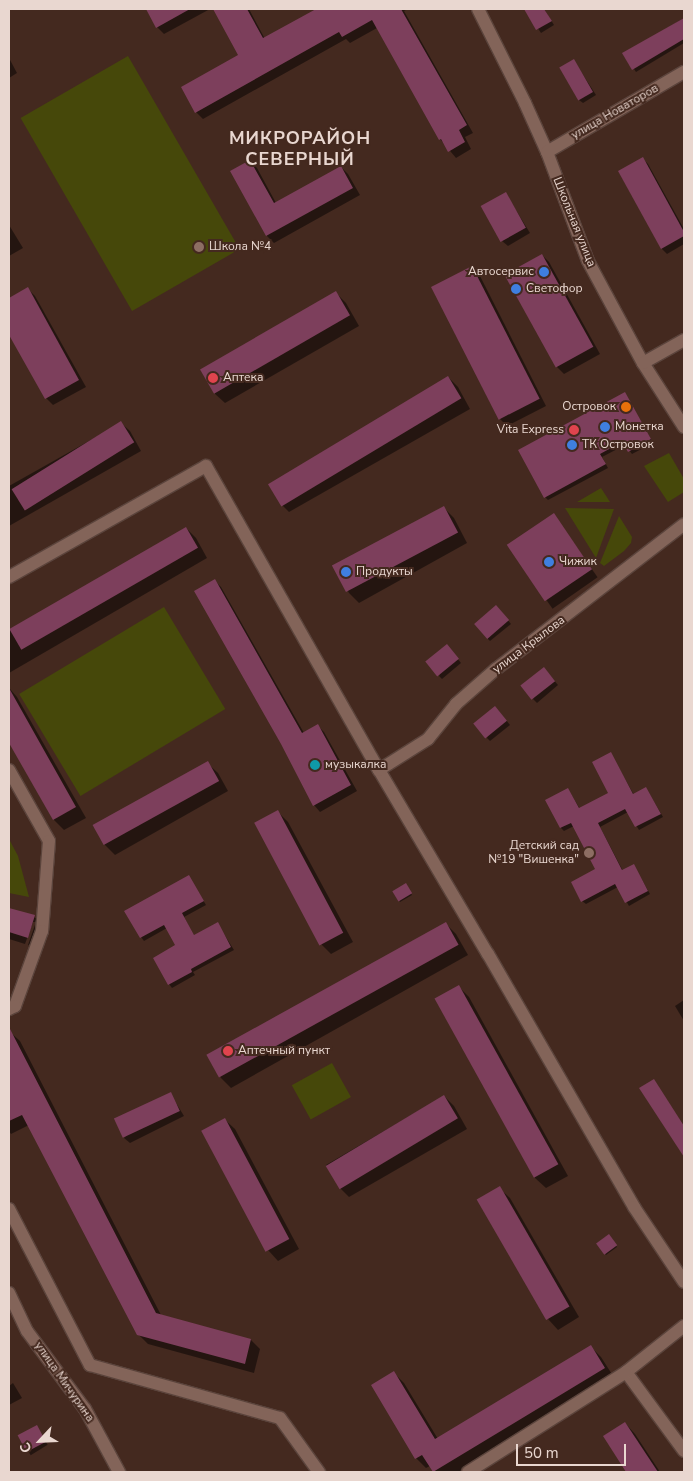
<!DOCTYPE html>
<html>
<head>
<meta charset="utf-8">
<style>
  body { margin:0 }
  #map { position:relative; width:693px; height:1481px; overflow:hidden; background:#44291f; font-family:"Nunito Sans",sans-serif }
  div>[style] { position:absolute }
  .green>* { inset:0; background:#46480a; transform-origin:0 0 }
  .shadow>* { inset:0; background:#0007; transform-origin:0 0 }
  .building>* { inset:0; background:#7d3f5c; transform-origin:0 0 }
  .roads { filter:drop-shadow(1px 0 #5b443c) drop-shadow(-1px 0 #5b443c) drop-shadow(0 1px #5b443c) drop-shadow(0 -1px #5b443c) }
  .minor>* { height:12px; margin:-6px; padding:0 6px; transform-origin:6px; border-radius:6px; background:#836459 }
  .dots>* { width:14px; height:14px; translate:-50% -50%; box-sizing:border-box; border:2px solid #44291f; border-radius:50% }
  span { translate:-50% -50%; white-space:nowrap; text-align:center; line-height:1.15; -webkit-text-stroke:4px #44291f; paint-order:stroke }
  .street-label { font-size:12px; color:#e9d7d0 }
  .poi-label { font-size:12px; color:#e9d7d0 }
  .left { translate:0 -50%; text-align:left }
  .right { translate:-100% -50%; text-align:right }
  .district-label { font-size:18px; color:#e9d7d0; font-weight:700; letter-spacing:1px }
  .frame { position:absolute; inset:0; border:10px solid #e9d7d0; pointer-events:none }
  .north { position:absolute; left:15px; top:1416px; width:50px; height:50px; -webkit-text-stroke:4px #44291f; paint-order:stroke; rotate:245deg; font-size:14px; font-weight:700; line-height:20px; text-align:center; color:#e9d7d0 }
  .north::after { content:''; display:block; margin:auto; width:18px; height:22px; background:#e9d7d0; clip-path:polygon(50% 0,100% 100%,50% 72%,0 100%) }
  .scale { position:absolute; left:516px; top:1444px; width:110px; height:22px; box-sizing:border-box; border:2px solid #e9d7d0; border-top:0; padding-left:6px; font-size:15px; line-height:18px; white-space:nowrap; color:#e9d7d0; -webkit-text-stroke:4px #44291f; paint-order:stroke }
</style>
</head>
<body>
<div id="map">
  <div class="green">
    <i style="left:128px;top:56px;width:223px;height:124px;rotate:60deg"></i>
    <i style="clip-path:polygon(669px 453px,684px 479px,684px 492px,668px 502px,644px 466px)"></i>
    <i style="clip-path:polygon(601px 488px,610px 502px,577px 502px)"></i>
    <i style="clip-path:polygon(565px 508px,614px 509px,596px 558px)"></i>
    <i style="clip-path:polygon(619px 516px,632px 537px,631px 543px,624px 551px,604px 566px,600px 563px)"></i>
    <i style="left:164px;top:607px;width:119px;height:169px;rotate:59deg"></i>
    <i style="clip-path:polygon(9px 839px,18px 856px,29px 897px,9px 893px)"></i>
    <i style="left:332px;top:1063px;width:39px;height:46px;rotate:61deg"></i>
  </div>
  <div class="shadow">
    <i style="clip-path:polygon(147px 9px,210px 9px,164px 34px,157px 27px)"></i>
    <i style="clip-path:polygon(214px 9px,249px 9px,265px 39px,319px 9px,408px 9px,404px 11px,473px 133px,465px 137px,471px 149px,456px 158px,440px 139px,377px 28px,350px 43px,346px 39px,203px 119px,196px 112px,240px 55px)"></i>
    <i style="clip-path:polygon(525px 9px,544px 9px,554px 25px,541px 33px)"></i>
    <i style="clip-path:polygon(684px 18px,684px 43px,636px 72px,624px 54px)"></i>
    <i style="clip-path:polygon(9px 58px,17px 73px,9px 78px)"></i>
    <i style="clip-path:polygon(574px 61px,596px 95px,583px 103px,579px 100px)"></i>
    <i style="clip-path:polygon(643px 159px,648px 164px,684px 229px,684px 244px,667px 254px,662px 249px,619px 172px)"></i>
    <i style="clip-path:polygon(250px 161px,257px 168px,276px 203px,341px 167px,348px 174px,360px 195px,274px 243px,267px 236px,231px 171px)"></i>
    <i style="clip-path:polygon(506px 194px,530px 233px,508px 246px,502px 241px)"></i>
    <i style="clip-path:polygon(9px 225px,23px 248px,9px 256px)"></i>
    <i style="clip-path:polygon(542px 255px,549px 262px,600px 354px,564px 374px,557px 367px)"></i>
    <i style="clip-path:polygon(472px 267px,479px 274px,546px 406px,507px 426px,500px 419px)"></i>
    <i style="clip-path:polygon(28px 289px,35px 296px,86px 387px,53px 405px,46px 398px,9px 332px,9px 299px)"></i>
    <i style="clip-path:polygon(336px 293px,346px 303px,359px 326px,225px 403px,214px 393px)"></i>
    <i style="clip-path:polygon(448px 377px,458px 387px,470px 409px,289px 512px,279px 502px)"></i>
    <i style="clip-path:polygon(625px 394px,653px 443px,632px 454px,625px 445px,602px 457px,608px 468px,548px 500px,545px 497px)"></i>
    <i style="clip-path:polygon(121px 423px,130px 431px,141px 451px,9px 526px,9px 486px)"></i>
    <i style="clip-path:polygon(443px 507px,454px 518px,467px 543px,359px 603px,349px 593px,335px 568px)"></i>
    <i style="left:554px;top:515px;width:76px;height:55px;rotate:55deg"></i>
    <i style="clip-path:polygon(186px 528px,196px 538px,207px 558px,9px 673px,9px 631px)"></i>
    <i style="clip-path:polygon(215px 581px,221px 587px,304px 733px,318px 726px,324px 732px,357px 791px,320px 812px,314px 805px)"></i>
    <i style="clip-path:polygon(500px 610px,511px 624px,490px 641px,487px 638px)"></i>
    <i style="clip-path:polygon(450px 649px,461px 663px,442px 679px,439px 676px)"></i>
    <i style="clip-path:polygon(547px 672px,558px 685px,537px 703px,533px 699px)"></i>
    <i style="clip-path:polygon(9px 688px,17px 697px,86px 818px,64px 830px,54px 820px,9px 741px)"></i>
    <i style="clip-path:polygon(498px 710px,510px 725px,490px 741px,487px 738px)"></i>
    <i style="clip-path:polygon(611px 754px,634px 795px,646px 788px,663px 817px,639px 830px,628px 812px,600px 827px,623px 871px,634px 866px,650px 894px,629px 906px,618px 887px,586px 904px,582px 901px,597px 870px,574px 826px,564px 831px,561px 828px,568px 789px,580px 809px,610px 793px)"></i>
    <i style="clip-path:polygon(207px 763px,218px 773px,228px 791px,115px 855px,105px 845px,95px 827px)"></i>
    <i style="clip-path:polygon(278px 812px,288px 822px,353px 942px,331px 954px,321px 944px,256px 824px)"></i>
    <i style="clip-path:polygon(189px 877px,206px 905px,184px 917px,194px 936px,217px 923px,234px 950px,193px 972px,195px 975px,172px 988px,169px 984px,177px 946px,167px 928px,144px 941px,141px 937px)"></i>
    <i style="clip-path:polygon(407px 886px,412px 895px,400px 902px,399px 900px)"></i>
    <i style="clip-path:polygon(9px 909px,34px 917px,45px 927px,39px 948px,28px 945px,36px 922px,33px 922px,25px 944px,9px 939px)"></i>
    <i style="clip-path:polygon(446px 924px,456px 934px,468px 955px,231px 1088px,221px 1078px,209px 1056px)"></i>
    <i style="clip-path:polygon(459px 987px,469px 997px,568px 1176px,546px 1188px,535px 1178px,437px 999px)"></i>
    <i style="clip-path:polygon(684px 1000px,684px 1021px,675px 1006px)"></i>
    <i style="clip-path:polygon(10px 1032px,20px 1041px,161px 1315px,251px 1340px,260px 1349px,254px 1373px,148px 1344px,138px 1334px,29px 1125px,11px 1134px,9px 1131px)"></i>
    <i style="clip-path:polygon(170px 1093px,184px 1116px,130px 1143px,124px 1138px)"></i>
    <i style="clip-path:polygon(444px 1096px,454px 1106px,467px 1129px,349px 1197px,339px 1187px,326px 1165px)"></i>
    <i style="clip-path:polygon(224px 1119px,235px 1129px,299px 1249px,278px 1261px,268px 1250px)"></i>
    <i style="clip-path:polygon(499px 1188px,510px 1198px,579px 1317px,558px 1330px,548px 1319px)"></i>
    <i style="clip-path:polygon(610px 1237px,617px 1247px,606px 1255px,597px 1243px)"></i>
    <i style="clip-path:polygon(591px 1347px,601px 1357px,615px 1379px,459px 1472px,435px 1472px,430px 1466px,426px 1468px,416px 1458px,394px 1373px,404px 1383px,438px 1439px)"></i>
    <i style="clip-path:polygon(13px 1383px,22px 1398px,9px 1405px,9px 1386px)"></i>
    <i style="clip-path:polygon(625px 1423px,635px 1434px,660px 1472px,628px 1472px,604px 1436px)"></i>
    <i style="left:36px;top:1426px;width:22px;height:20px;rotate:58deg"></i>
  </div>
  <div class="building">
    <i style="clip-path:polygon(146px 9px,190px 9px,156px 28px)"></i>
    <i style="clip-path:polygon(213px 9px,247px 9px,263px 38px,316px 9px,401px 9px,467px 125px,459px 130px,465px 142px,448px 152px,441px 139px,439px 140px,372px 20px,342px 37px,339px 32px,195px 113px,181px 87px,238px 55px)"></i>
    <i style="clip-path:polygon(524px 9px,544px 9px,552px 21px,536px 30px)"></i>
    <i style="clip-path:polygon(684px 18px,684px 39px,632px 70px,622px 53px)"></i>
    <i style="left:574px;top:59px;width:38px;height:17px;rotate:60deg"></i>
    <i style="clip-path:polygon(643px 157px,684px 232px,684px 236px,661px 249px,618px 171px)"></i>
    <i style="clip-path:polygon(250px 160px,274px 203px,341px 166px,353px 188px,266px 236px,230px 171px)"></i>
    <i style="left:506px;top:192px;width:41px;height:29px;rotate:61deg"></i>
    <i style="left:542px;top:254px;width:106px;height:43px;rotate:61deg"></i>
    <i style="left:472px;top:266px;width:149px;height:46px;rotate:63deg"></i>
    <i style="clip-path:polygon(28px 287px,79px 380px,45px 399px,9px 335px,9px 298px)"></i>
    <i style="left:336px;top:291px;width:28px;height:157px;rotate:60deg"></i>
    <i style="left:448px;top:376px;width:26px;height:210px;rotate:59deg"></i>
    <i style="clip-path:polygon(625px 392px,651px 439px,628px 452px,622px 442px,600px 454px,606px 464px,544px 498px,518px 450px)"></i>
    <i style="left:121px;top:421px;width:25px;height:129px;rotate:58deg"></i>
    <i style="left:444px;top:506px;width:30px;height:127px;rotate:62deg"></i>
    <i style="left:554px;top:513px;width:68px;height:57px;rotate:56deg"></i>
    <i style="left:186px;top:527px;width:24px;height:204px;rotate:60deg"></i>
    <i style="clip-path:polygon(215px 579px,302px 733px,318px 724px,351px 785px,313px 806px,281px 744px,194px 591px)"></i>
    <i style="left:496px;top:605px;width:20px;height:29px;rotate:49deg"></i>
    <i style="left:447px;top:644px;width:19px;height:28px;rotate:51deg"></i>
    <i style="left:544px;top:667px;width:18px;height:30px;rotate:52deg"></i>
    <i style="clip-path:polygon(9px 688px,76px 807px,53px 820px,9px 743px)"></i>
    <i style="left:495px;top:706px;width:19px;height:28px;rotate:51deg"></i>
    <i style="clip-path:polygon(611px 752px,633px 794px,646px 787px,661px 814px,635px 827px,625px 809px,598px 823px,622px 870px,634px 864px,648px 891px,625px 903px,615px 884px,581px 902px,571px 882px,595px 869px,571px 823px,560px 828px,545px 800px,568px 788px,579px 808px,608px 793px,592px 762px)"></i>
    <i style="left:208px;top:761px;width:23px;height:132px;rotate:61deg"></i>
    <i style="left:278px;top:810px;width:139px;height:27px;rotate:62deg"></i>
    <i style="clip-path:polygon(189px 875px,204px 901px,182px 913px,194px 935px,218px 922px,231px 947px,191px 969px,192px 972px,168px 985px,153px 958px,175px 945px,164px 925px,140px 938px,124px 911px)"></i>
    <i style="left:406px;top:883px;width:12px;height:16px;rotate:59deg"></i>
    <i style="clip-path:polygon(9px 908px,35px 915px,28px 938px,9px 932px)"></i>
    <i style="left:446px;top:922px;width:26px;height:274px;rotate:61deg"></i>
    <i style="left:459px;top:985px;width:205px;height:28px;rotate:61deg"></i>
    <i style="clip-path:polygon(9px 1027px,156px 1313px,251px 1339px,245px 1364px,137px 1335px,22px 1115px,9px 1121px)"></i>
    <i style="clip-path:polygon(654px 1079px,684px 1126px,684px 1157px,639px 1088px)"></i>
    <i style="left:171px;top:1092px;width:21px;height:63px;rotate:65deg"></i>
    <i style="left:444px;top:1095px;width:27px;height:138px;rotate:59deg"></i>
    <i style="left:225px;top:1118px;width:137px;height:27px;rotate:62deg"></i>
    <i style="left:500px;top:1186px;width:139px;height:27px;rotate:60deg"></i>
    <i style="left:609px;top:1234px;width:14px;height:16px;rotate:54deg"></i>
    <i style="clip-path:polygon(591px 1345px,605px 1368px,433px 1472px,422px 1455px,415px 1459px,371px 1385px,394px 1371px,435px 1439px)"></i>
    <i style="clip-path:polygon(625px 1422px,658px 1472px,626px 1472px,603px 1436px)"></i>
    <i style="left:37px;top:1425px;width:19px;height:22px;rotate:62deg"></i>
  </div>
  <div class="roads">
    <div class="minor">
      <i style="left:478px;top:9px;width:105px;rotate:63.4deg"></i>
      <i style="left:525px;top:103px;width:54px;rotate:65.8deg"></i>
      <i style="left:547px;top:152px;width:116px;rotate:69.4deg"></i>
      <i style="left:588px;top:261px;width:116px;rotate:61.7deg"></i>
      <i style="left:643px;top:363px;width:76px;rotate:57.4deg"></i>
      <i style="left:547px;top:152px;width:159px;rotate:-30.3deg"></i>
      <i style="left:643px;top:363px;width:47px;rotate:-29.3deg"></i>
      <i style="left:9px;top:577px;width:226px;rotate:-29.4deg"></i>
      <i style="left:206px;top:466px;width:350px;rotate:60.4deg"></i>
      <i style="left:379px;top:770px;width:214px;rotate:59.4deg"></i>
      <i style="left:488px;top:954px;width:292px;rotate:60deg"></i>
      <i style="left:634px;top:1207px;width:90px;rotate:56.3deg"></i>
      <i style="left:9px;top:770px;width:81px;rotate:60.6deg"></i>
      <i style="left:49px;top:841px;width:90px;rotate:94.4deg"></i>
      <i style="left:42px;top:931px;width:80px;rotate:109.8deg"></i>
      <i style="left:15px;top:1006px;width:7px;rotate:153deg"></i>
      <i style="left:379px;top:770px;width:58px;rotate:-32.3deg"></i>
      <i style="left:428px;top:739px;width:45px;rotate:-51.3deg"></i>
      <i style="left:456px;top:704px;width:53px;rotate:-41.2deg"></i>
      <i style="left:496px;top:669px;width:237px;rotate:-37.6deg"></i>
      <i style="left:9px;top:1209px;width:176px;rotate:62.6deg"></i>
      <i style="left:90px;top:1365px;width:197px;rotate:15.6deg"></i>
      <i style="left:280px;top:1418px;width:67px;rotate:54.2deg"></i>
      <i style="left:9px;top:1293px;width:42px;rotate:64.7deg"></i>
      <i style="left:27px;top:1331px;width:97px;rotate:53.4deg"></i>
      <i style="left:85px;top:1409px;width:72px;rotate:61.6deg"></i>
      <i style="left:684px;top:1326px;width:74px;rotate:141.6deg"></i>
      <i style="left:626px;top:1372px;width:98px;rotate:53.7deg"></i>
      <i style="left:468px;top:1472px;width:187px;rotate:-32.3deg"></i>
    </div>
  </div>
  <div class="dots">
    <i style="left:199px;top:247px;background:#8d6e63"></i>
    <i style="left:544px;top:272px;background:#3f7fe0"></i>
    <i style="left:516px;top:289px;background:#3f7fe0"></i>
    <i style="left:213px;top:378px;background:#e0444e"></i>
    <i style="left:626px;top:407px;background:#e8710a"></i>
    <i style="left:605px;top:427px;background:#3f7fe0"></i>
    <i style="left:574px;top:430px;background:#e0444e"></i>
    <i style="left:572px;top:445px;background:#3f7fe0"></i>
    <i style="left:549px;top:562px;background:#3f7fe0"></i>
    <i style="left:346px;top:572px;background:#3f7fe0"></i>
    <i style="left:315px;top:765px;background:#0f9aa8"></i>
    <i style="left:589px;top:853px;background:#8d6e63"></i>
    <i style="left:228px;top:1051px;background:#e0444e"></i>
  </div>
  <div class="street-label">
    <span style="left:615px;top:112px;rotate:-30deg">улица Новаторов</span>
    <span style="left:574px;top:222px;rotate:68deg">Школьная улица</span>
    <span style="left:529px;top:645px;rotate:-37deg">улица Крылова</span>
    <span style="left:64px;top:1382px;rotate:55deg">улица Мичурина</span>
  </div>
  <div class="poi-label">
    <span class="left" style="left:209px;top:247px">Школа №4</span>
    <span class="right" style="left:534px;top:272px">Автосервис</span>
    <span class="left" style="left:526px;top:289px">Светофор</span>
    <span class="left" style="left:223px;top:378px">Аптека</span>
    <span class="right" style="left:616px;top:407px">Островок</span>
    <span class="left" style="left:615px;top:427px">Монетка</span>
    <span class="right" style="left:564px;top:430px">Vita Express</span>
    <span class="left" style="left:582px;top:445px">ТК Островок</span>
    <span class="left" style="left:559px;top:562px">Чижик</span>
    <span class="left" style="left:356px;top:572px">Продукты</span>
    <span class="left" style="left:325px;top:765px">музыкалка</span>
    <span class="right" style="left:579px;top:853px">Детский сад<br>№19 "Вишенка"</span>
    <span class="left" style="left:238px;top:1051px">Аптечный пункт</span>
  </div>
  <div class="district-label">
    <span style="left:300px;top:149px">МИКРОРАЙОН<br>СЕВЕРНЫЙ</span>
  </div>
  <div class="frame"></div>
  <div class="north">С</div>
  <div class="scale">50 m</div>
</div>
</body>
</html>
